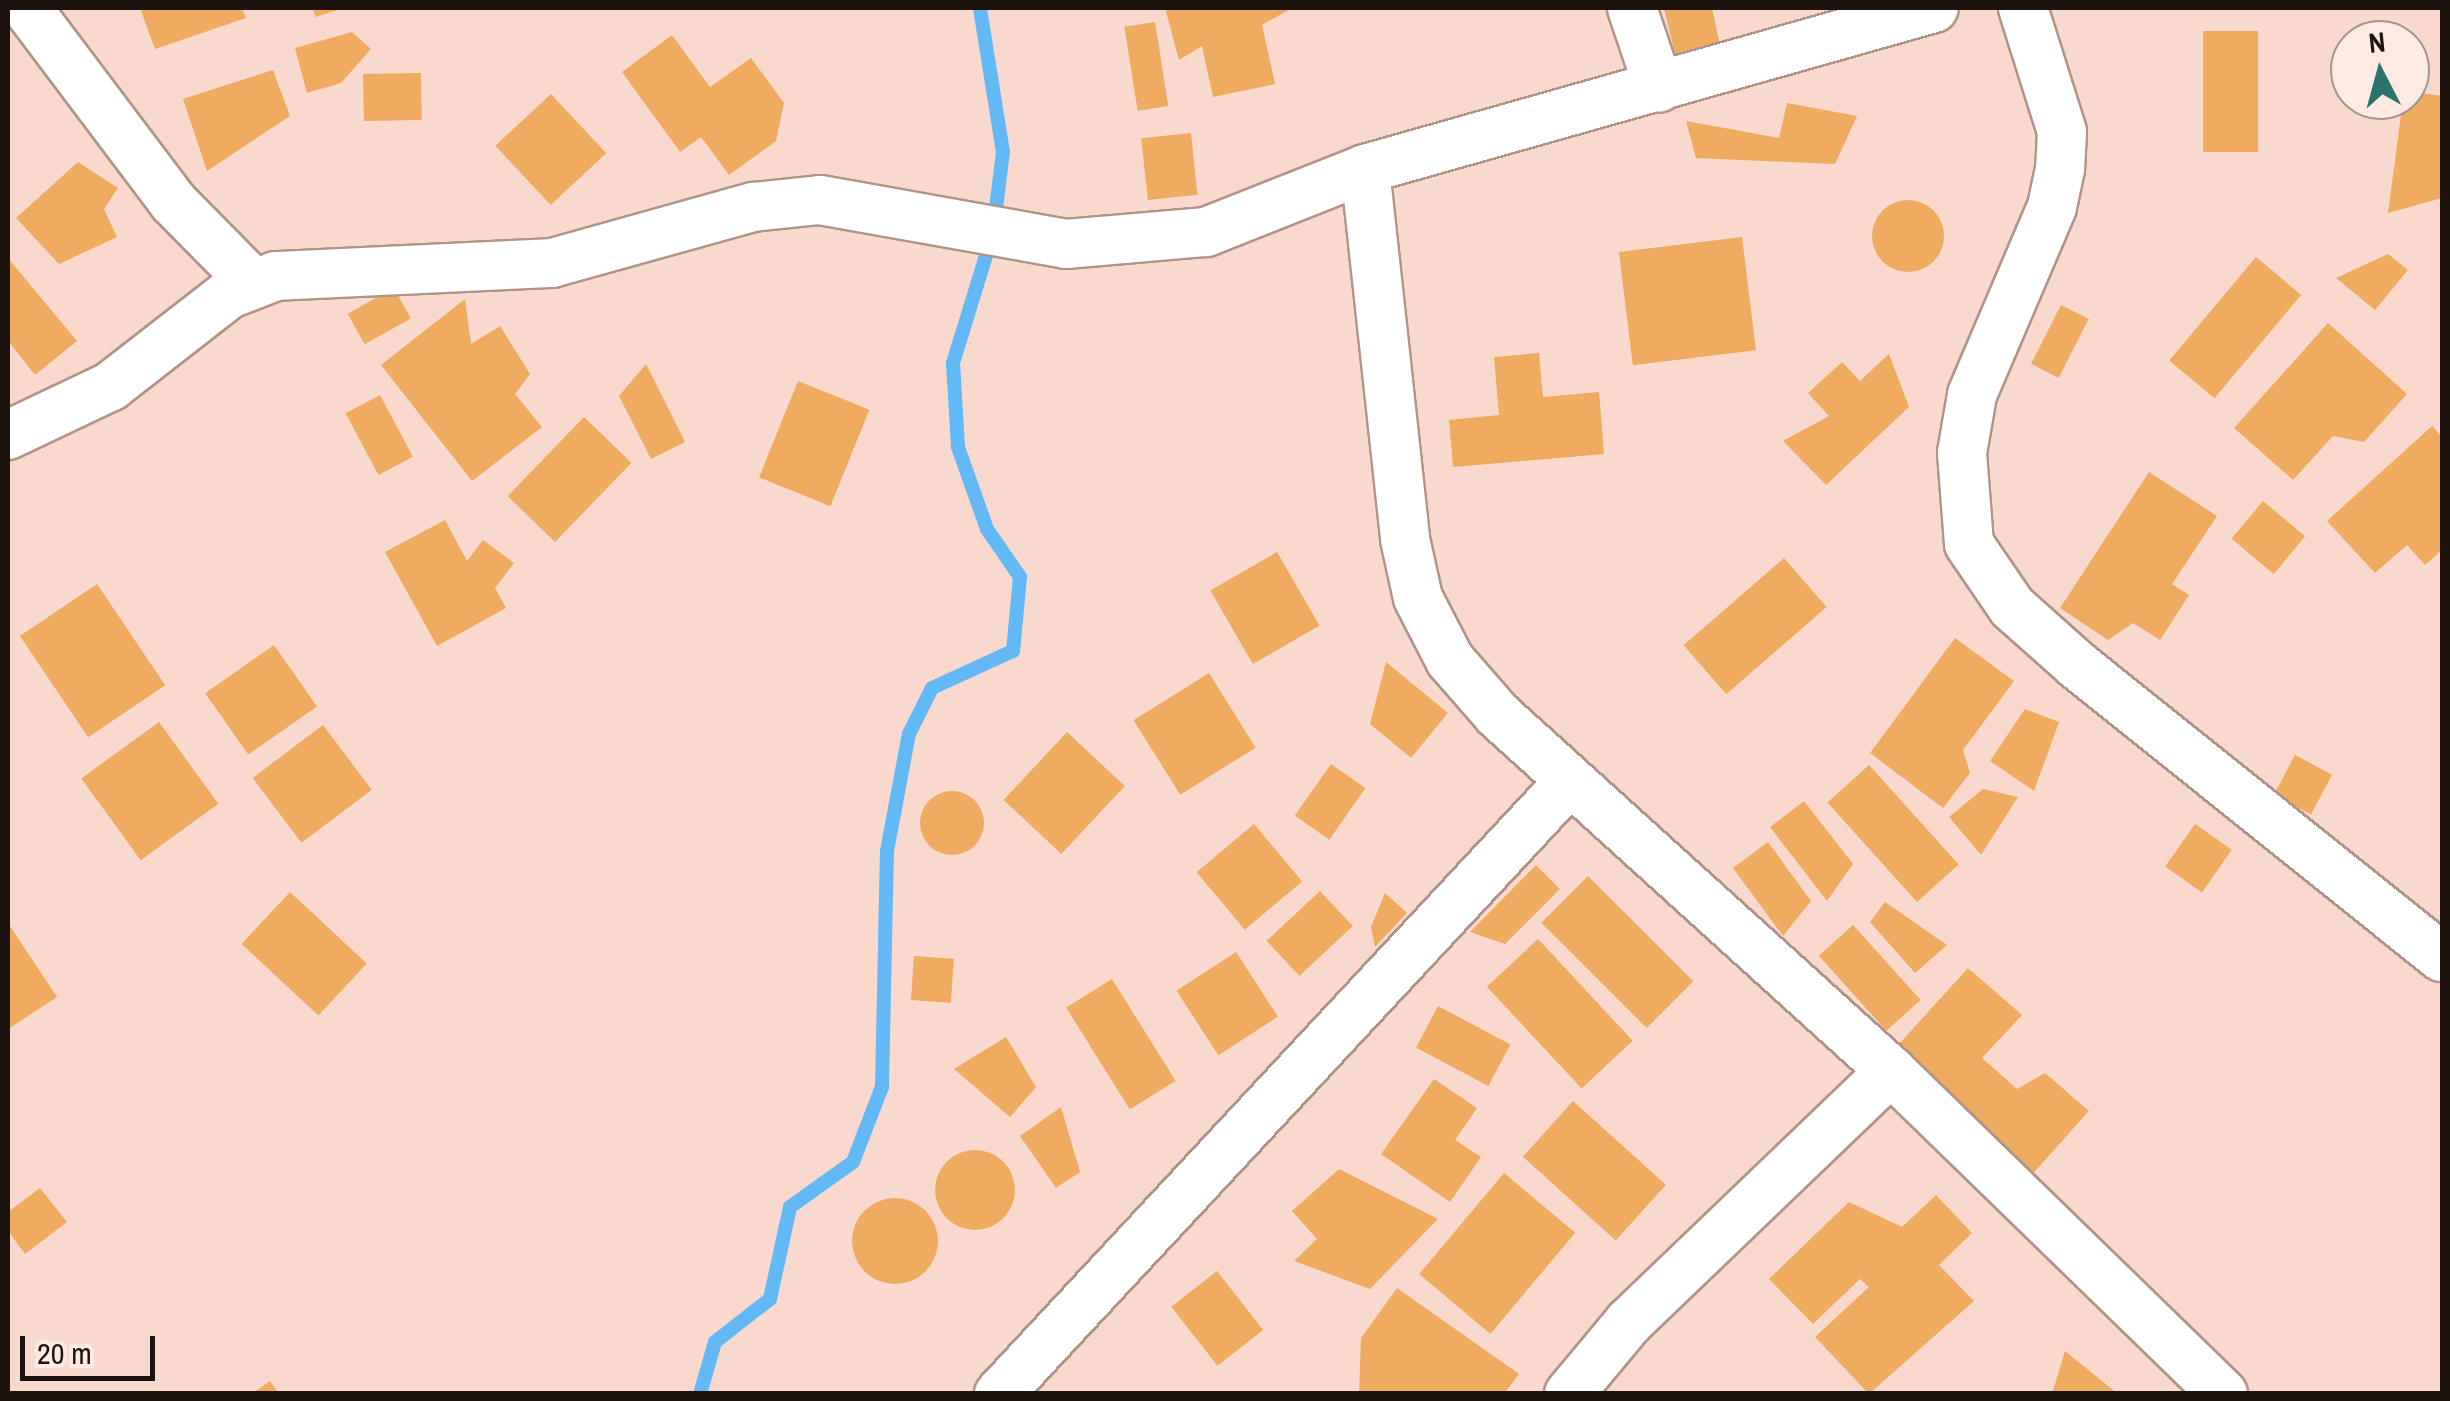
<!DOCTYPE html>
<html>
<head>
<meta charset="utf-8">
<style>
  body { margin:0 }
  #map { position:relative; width:2450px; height:1401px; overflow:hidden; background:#f9d9cd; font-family:"Archivo Narrow",sans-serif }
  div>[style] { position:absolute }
  .stream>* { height:14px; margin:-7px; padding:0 7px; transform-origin:7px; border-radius:7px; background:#63b8f6 }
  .building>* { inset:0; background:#efab5f; transform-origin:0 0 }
  .round { border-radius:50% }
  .roads { filter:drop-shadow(2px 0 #b19488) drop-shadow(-2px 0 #b19488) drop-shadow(0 2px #b19488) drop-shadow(0 -2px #b19488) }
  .minor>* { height:48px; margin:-24px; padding:0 24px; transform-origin:24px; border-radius:24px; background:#fff }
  span { translate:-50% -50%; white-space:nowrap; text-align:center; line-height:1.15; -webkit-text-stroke:9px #fdeae2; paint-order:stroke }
  .frame { position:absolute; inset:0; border:10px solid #1d130e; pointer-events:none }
  .north { position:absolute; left:2330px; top:20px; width:100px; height:100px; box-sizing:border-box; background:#fdeae2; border:2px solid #a3948d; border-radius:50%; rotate:354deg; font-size:28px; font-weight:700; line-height:40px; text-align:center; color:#1d130e }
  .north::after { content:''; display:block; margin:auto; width:35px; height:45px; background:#2b746e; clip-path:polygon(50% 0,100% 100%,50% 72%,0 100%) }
  .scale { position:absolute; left:20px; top:1336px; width:135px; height:45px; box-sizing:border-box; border:5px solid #1d130e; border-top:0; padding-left:12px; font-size:30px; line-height:35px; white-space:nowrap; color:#1d130e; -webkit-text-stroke:8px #fdeae2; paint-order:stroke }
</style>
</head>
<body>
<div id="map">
  <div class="stream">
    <i style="left:700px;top:1394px;width:54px;rotate:-73.9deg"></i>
    <i style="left:715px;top:1342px;width:70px;rotate:-38deg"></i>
    <i style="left:770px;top:1299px;width:94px;rotate:-77.7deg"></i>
    <i style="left:790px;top:1207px;width:77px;rotate:-35.5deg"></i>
    <i style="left:853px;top:1162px;width:80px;rotate:-68.9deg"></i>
    <i style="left:882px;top:1087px;width:236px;rotate:-88.8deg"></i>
    <i style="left:887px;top:851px;width:119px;rotate:-79.4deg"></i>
    <i style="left:909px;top:734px;width:51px;rotate:-63.4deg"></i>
    <i style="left:932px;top:688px;width:89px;rotate:-24.6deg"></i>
    <i style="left:1013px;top:651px;width:74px;rotate:-84.6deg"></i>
    <i style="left:1020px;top:577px;width:58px;rotate:-124.5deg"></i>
    <i style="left:987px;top:529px;width:87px;rotate:-109.5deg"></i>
    <i style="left:958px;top:447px;width:84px;rotate:-93.4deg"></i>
    <i style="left:953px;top:363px;width:136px;rotate:-72.9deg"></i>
    <i style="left:993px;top:233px;width:82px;rotate:-83deg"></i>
    <i style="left:1003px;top:152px;width:146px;rotate:-99.1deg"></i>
  </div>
  <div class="building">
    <i style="clip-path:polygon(140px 8px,242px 8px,246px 18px,155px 49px)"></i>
    <i style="clip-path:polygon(312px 8px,343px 8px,316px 17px)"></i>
    <i style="clip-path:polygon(1165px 8px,1292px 8px,1262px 25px,1275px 84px,1213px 97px,1202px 46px,1179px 60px)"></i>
    <i style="clip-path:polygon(1664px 8px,1712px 8px,1720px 45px,1675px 54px)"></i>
    <i style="left:1155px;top:22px;width:85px;height:31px;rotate:81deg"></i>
    <i style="left:2203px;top:31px;width:55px;height:121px"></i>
    <i style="clip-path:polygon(352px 32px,371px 49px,341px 83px,307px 93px,295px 48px)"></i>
    <i style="clip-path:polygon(672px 35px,710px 87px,751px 58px,784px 103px,776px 141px,729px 175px,701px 137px,680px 152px,622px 72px)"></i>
    <i style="clip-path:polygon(273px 70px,290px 116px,207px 171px,183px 99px)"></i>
    <i style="left:421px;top:73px;width:47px;height:58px;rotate:89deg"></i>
    <i style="clip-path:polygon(2410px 91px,2442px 96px,2442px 198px,2388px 213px,2403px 100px,2410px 100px)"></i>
    <i style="left:551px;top:94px;width:81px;height:76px;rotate:47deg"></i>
    <i style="clip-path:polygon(1787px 103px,1857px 116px,1835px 164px,1696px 158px,1686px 121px,1779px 138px)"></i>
    <i style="left:1191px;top:133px;width:62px;height:50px;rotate:84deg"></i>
    <i style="clip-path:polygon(78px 162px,118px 188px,104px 209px,117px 237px,59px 264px,16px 218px)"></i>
    <i class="round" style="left:1872px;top:200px;width:72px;height:72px"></i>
    <i style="left:1742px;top:237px;width:114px;height:124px;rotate:83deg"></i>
    <i style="clip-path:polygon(2388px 254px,2408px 270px,2375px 310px,2336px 278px)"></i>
    <i style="left:2256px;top:257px;width:59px;height:135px;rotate:40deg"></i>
    <i style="clip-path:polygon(8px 258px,77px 341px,35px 375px,8px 341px)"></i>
    <i style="left:394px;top:288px;width:35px;height:53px;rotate:61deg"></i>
    <i style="clip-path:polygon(465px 299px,471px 344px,500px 326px,530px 374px,515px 394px,542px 427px,472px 481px,381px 365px)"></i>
    <i style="left:2061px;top:305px;width:31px;height:66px;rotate:27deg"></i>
    <i style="clip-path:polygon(2328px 323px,2407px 394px,2364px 442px,2333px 436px,2293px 480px,2234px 428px)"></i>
    <i style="clip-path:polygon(1539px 353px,1543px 397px,1599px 392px,1604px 454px,1453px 467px,1449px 420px,1499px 415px,1494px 357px)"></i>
    <i style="clip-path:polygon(1889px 354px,1909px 407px,1826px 485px,1783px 441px,1829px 416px,1808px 393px,1842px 362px,1860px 381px)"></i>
    <i style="clip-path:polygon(646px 364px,685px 442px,651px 459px,619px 396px)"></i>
    <i style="left:798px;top:381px;width:77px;height:104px;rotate:22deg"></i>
    <i style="left:380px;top:395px;width:70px;height:39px;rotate:62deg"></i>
    <i style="left:584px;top:417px;width:66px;height:110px;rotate:44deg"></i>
    <i style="clip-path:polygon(2432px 426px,2442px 437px,2442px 550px,2425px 565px,2407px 545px,2375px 573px,2327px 521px)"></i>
    <i style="clip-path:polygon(2149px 472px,2217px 516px,2172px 584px,2189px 595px,2160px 640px,2133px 623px,2108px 640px,2060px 608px)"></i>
    <i style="left:2263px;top:501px;width:55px;height:49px;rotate:40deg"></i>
    <i style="clip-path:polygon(445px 520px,467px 561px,483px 540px,514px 563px,495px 588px,506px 608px,437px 646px,385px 552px)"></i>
    <i style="left:1277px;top:552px;width:85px;height:77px;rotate:60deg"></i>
    <i style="left:1784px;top:558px;width:65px;height:133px;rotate:49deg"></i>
    <i style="left:97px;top:584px;width:122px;height:93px;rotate:56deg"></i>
    <i style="clip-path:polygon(1955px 638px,2014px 681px,1963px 750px,1970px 773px,1943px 808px,1870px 753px)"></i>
    <i style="left:274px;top:645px;width:75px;height:84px;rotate:55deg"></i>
    <i style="clip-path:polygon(1386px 662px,1448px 713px,1411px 758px,1370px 724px)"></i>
    <i style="left:1209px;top:673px;width:88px;height:89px;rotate:58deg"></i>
    <i style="clip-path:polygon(2025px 709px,2059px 722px,2034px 791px,1990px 761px)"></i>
    <i style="left:159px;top:722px;width:101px;height:96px;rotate:54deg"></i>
    <i style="left:323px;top:725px;width:81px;height:88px;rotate:53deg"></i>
    <i style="left:1067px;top:732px;width:79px;height:93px;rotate:43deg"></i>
    <i style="left:2295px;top:755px;width:42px;height:45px;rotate:28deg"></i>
    <i style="left:1331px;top:764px;width:42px;height:63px;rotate:35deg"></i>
    <i style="left:1869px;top:765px;width:134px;height:56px;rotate:48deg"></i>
    <i style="clip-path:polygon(1983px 789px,2018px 797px,1981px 855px,1949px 817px)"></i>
    <i class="round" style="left:920px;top:791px;width:64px;height:64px"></i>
    <i style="clip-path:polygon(1804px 801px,1853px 864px,1827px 901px,1770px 827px)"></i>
    <i style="left:1254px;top:824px;width:75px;height:75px;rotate:50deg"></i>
    <i style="left:2195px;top:824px;width:45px;height:52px;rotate:35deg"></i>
    <i style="clip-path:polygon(1768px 842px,1811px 901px,1783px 936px,1733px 868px)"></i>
    <i style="clip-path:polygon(1536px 865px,1560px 889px,1505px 944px,1470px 932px)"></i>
    <i style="left:1588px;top:876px;width:149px;height:66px;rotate:45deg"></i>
    <i style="left:1320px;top:891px;width:48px;height:73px;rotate:47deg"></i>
    <i style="left:290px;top:892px;width:105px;height:71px;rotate:43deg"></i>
    <i style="clip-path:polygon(1385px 893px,1407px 913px,1375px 947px,1371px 927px)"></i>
    <i style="clip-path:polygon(1885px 902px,1947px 945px,1915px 973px,1870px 922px)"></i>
    <i style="clip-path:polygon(8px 923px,57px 997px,8px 1029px)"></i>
    <i style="left:1853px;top:925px;width:101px;height:46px;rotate:48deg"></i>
    <i style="left:1538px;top:939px;width:139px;height:70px;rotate:47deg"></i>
    <i style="left:1236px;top:952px;width:77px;height:71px;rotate:57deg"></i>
    <i style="left:914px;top:956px;width:40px;height:44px;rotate:4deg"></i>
    <i style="clip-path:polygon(1968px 968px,2022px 1015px,1982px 1058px,2017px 1089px,2045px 1073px,2089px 1111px,2028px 1179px,1889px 1055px)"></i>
    <i style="left:1112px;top:979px;width:120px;height:54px;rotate:58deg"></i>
    <i style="left:1438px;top:1006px;width:82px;height:47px;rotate:28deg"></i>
    <i style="clip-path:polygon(1006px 1037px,1036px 1087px,1010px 1117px,954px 1069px)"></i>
    <i style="clip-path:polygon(1434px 1079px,1477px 1108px,1455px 1140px,1481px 1157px,1450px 1202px,1381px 1154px)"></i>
    <i style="left:1573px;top:1101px;width:125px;height:75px;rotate:42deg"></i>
    <i style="clip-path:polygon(1061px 1107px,1080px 1172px,1056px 1188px,1020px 1136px)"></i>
    <i class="round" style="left:935px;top:1150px;width:80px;height:80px"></i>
    <i style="clip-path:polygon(1339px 1169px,1438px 1219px,1370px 1289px,1294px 1261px,1317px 1239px,1292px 1211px)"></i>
    <i style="left:1504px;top:1173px;width:93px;height:132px;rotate:40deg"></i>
    <i style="clip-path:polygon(40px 1188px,67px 1222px,25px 1254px,8px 1231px,8px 1212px)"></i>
    <i style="clip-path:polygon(1936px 1195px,1972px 1233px,1939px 1265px,1974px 1301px,1869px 1394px,1815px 1337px,1869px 1287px,1860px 1279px,1813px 1324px,1769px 1279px,1849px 1202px,1902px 1227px)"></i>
    <i class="round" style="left:852px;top:1198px;width:86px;height:86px"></i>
    <i style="left:1217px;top:1271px;width:75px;height:58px;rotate:52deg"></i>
    <i style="clip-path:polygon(1397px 1288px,1519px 1374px,1504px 1394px,1359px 1394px,1361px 1338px)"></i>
    <i style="clip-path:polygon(2065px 1351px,2118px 1394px,2052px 1394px)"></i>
    <i style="clip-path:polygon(270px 1381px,279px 1394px,252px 1394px)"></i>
  </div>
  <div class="roads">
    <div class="minor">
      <i style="left:27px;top:8px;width:243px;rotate:53deg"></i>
      <i style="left:173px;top:202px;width:115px;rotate:45.4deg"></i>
      <i style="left:1632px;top:8px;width:84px;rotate:71.4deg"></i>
      <i style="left:2023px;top:8px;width:130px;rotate:72.5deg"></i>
      <i style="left:2062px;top:132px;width:37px;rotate:93deg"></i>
      <i style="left:2060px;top:169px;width:39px;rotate:102deg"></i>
      <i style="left:2052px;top:207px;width:204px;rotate:113.1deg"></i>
      <i style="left:1972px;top:395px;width:59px;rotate:99.8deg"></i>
      <i style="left:1962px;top:453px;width:91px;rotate:85.6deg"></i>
      <i style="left:1969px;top:544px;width:76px;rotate:55.7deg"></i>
      <i style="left:2012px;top:607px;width:87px;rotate:41.7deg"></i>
      <i style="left:2077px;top:665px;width:467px;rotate:38.7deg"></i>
      <i style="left:1365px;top:169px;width:372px;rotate:83.8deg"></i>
      <i style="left:1405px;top:539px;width:60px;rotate:77.6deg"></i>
      <i style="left:1418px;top:598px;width:70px;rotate:62.7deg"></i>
      <i style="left:1450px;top:660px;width:73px;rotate:48.9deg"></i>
      <i style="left:1498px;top:715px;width:530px;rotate:42.17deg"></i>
      <i style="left:1891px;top:1071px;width:463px;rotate:44.2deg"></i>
      <i style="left:8px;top:435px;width:114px;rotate:-25.4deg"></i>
      <i style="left:111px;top:386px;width:150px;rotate:-37.9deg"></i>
      <i style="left:229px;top:294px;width:50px;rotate:-21deg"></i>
      <i style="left:276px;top:276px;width:276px;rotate:-2.7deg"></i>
      <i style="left:552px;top:263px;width:209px;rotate:-15.6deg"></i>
      <i style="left:753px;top:207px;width:67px;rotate:-6deg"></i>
      <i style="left:820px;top:200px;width:250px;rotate:10.1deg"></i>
      <i style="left:1066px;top:244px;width:141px;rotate:-4.9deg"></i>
      <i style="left:1206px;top:232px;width:171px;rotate:-21.6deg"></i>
      <i style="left:1365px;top:169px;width:591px;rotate:-15.8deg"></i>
      <i style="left:999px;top:1394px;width:838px;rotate:-47.03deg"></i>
      <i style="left:1569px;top:1394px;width:94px;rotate:-50.2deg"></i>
      <i style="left:1629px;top:1322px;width:363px;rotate:-43.8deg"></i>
    </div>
  </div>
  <div class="frame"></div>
  <div class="north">N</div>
  <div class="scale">20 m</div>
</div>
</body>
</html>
